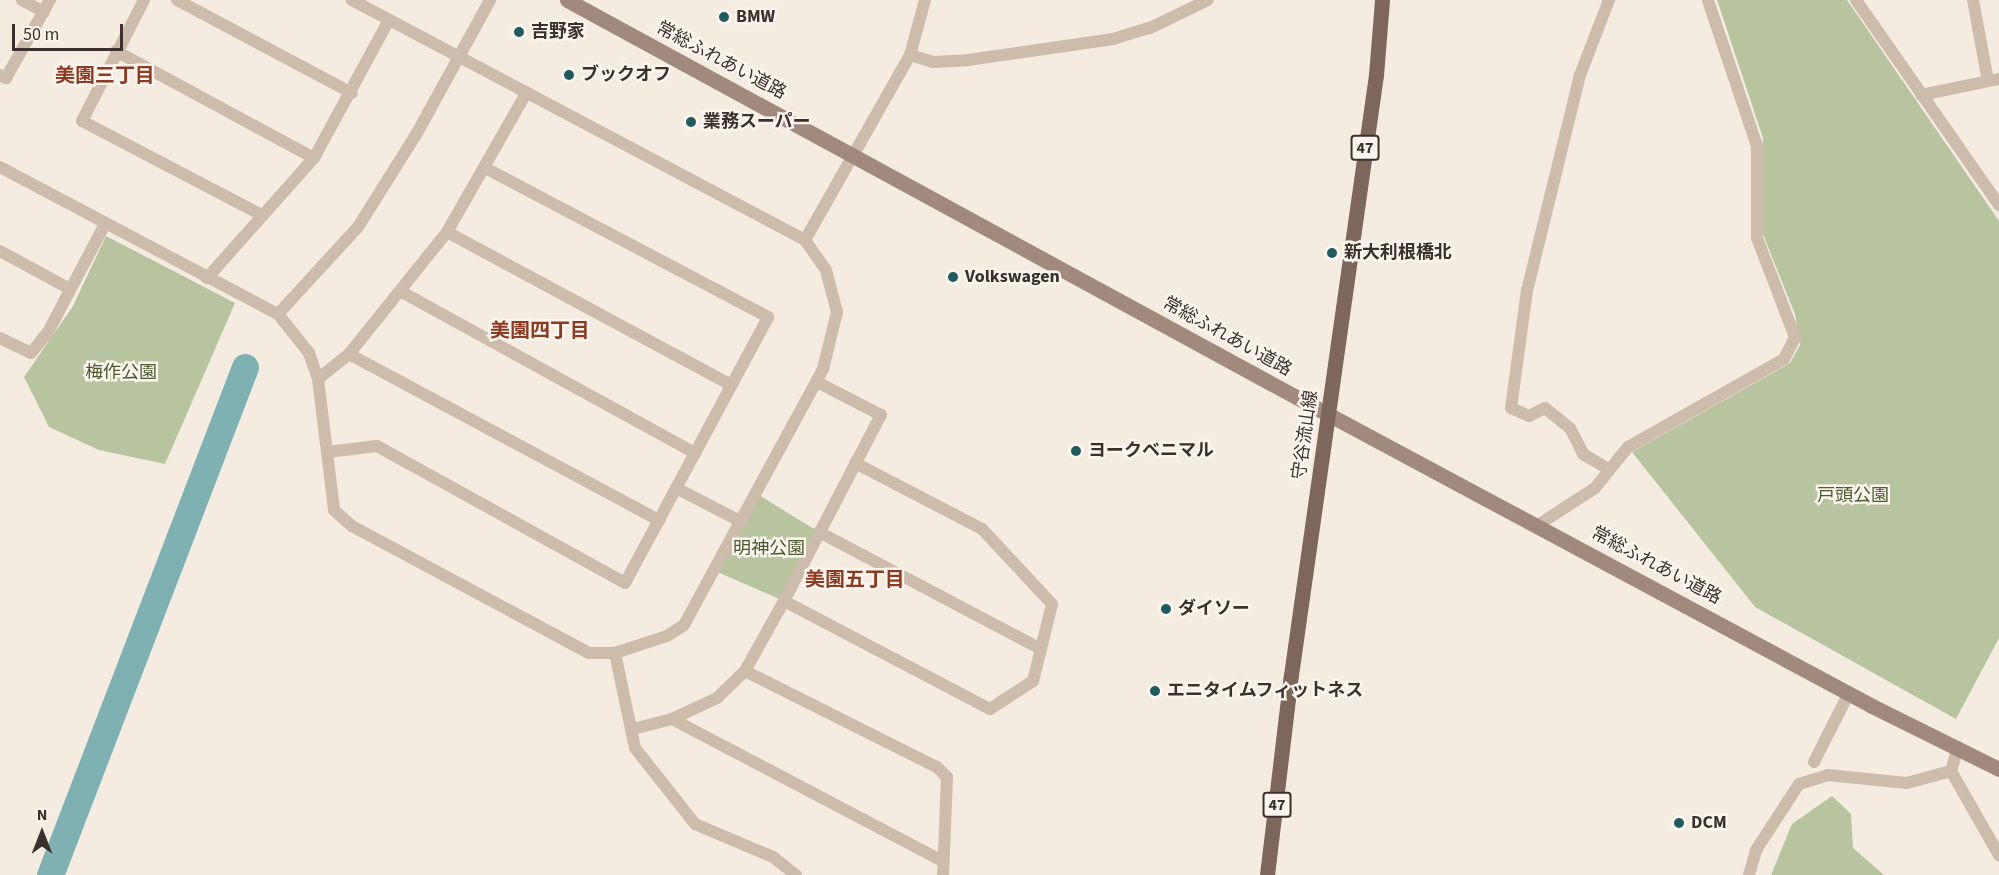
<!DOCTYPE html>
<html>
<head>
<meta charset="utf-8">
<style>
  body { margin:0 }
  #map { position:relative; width:1999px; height:875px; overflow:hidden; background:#f4ebe1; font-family:"Source Sans 3","Noto Sans JP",sans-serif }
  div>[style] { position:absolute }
  .green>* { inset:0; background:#b8c4a0 }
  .river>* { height:27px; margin:-13.5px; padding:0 13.5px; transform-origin:13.5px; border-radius:13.5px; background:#7fb0b2 }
  .street>* { height:12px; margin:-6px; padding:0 6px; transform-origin:6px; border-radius:6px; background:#cdbbac }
  .secondary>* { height:15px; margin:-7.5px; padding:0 7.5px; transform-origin:7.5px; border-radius:7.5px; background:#a18a7d }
  .primary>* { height:15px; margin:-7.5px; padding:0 7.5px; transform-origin:7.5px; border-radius:7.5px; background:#7d675c }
  .dots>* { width:16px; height:16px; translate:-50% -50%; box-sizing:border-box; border:3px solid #fbf5ee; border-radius:50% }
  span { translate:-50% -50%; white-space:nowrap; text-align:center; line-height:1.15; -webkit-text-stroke:5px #fbf5ee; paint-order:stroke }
  .shield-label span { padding:2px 4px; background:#fbf5ee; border:2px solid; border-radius:4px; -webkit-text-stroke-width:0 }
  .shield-label { font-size:16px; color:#3b302b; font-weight:700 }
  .poi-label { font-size:18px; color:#3b302b; font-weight:700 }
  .left { translate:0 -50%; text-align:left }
  .street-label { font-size:18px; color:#3b302b }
  .park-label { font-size:18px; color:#4a5a2e }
  .neighbourhood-label { font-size:20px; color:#8c3b22; font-weight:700 }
  .north { position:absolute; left:12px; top:803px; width:60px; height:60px; -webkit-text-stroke:4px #fbf5ee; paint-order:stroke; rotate:0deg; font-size:16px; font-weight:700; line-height:24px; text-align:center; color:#3b302b }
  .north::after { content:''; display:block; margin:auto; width:21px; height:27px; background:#3b302b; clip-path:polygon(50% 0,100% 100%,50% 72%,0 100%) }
  .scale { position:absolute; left:12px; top:24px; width:111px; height:27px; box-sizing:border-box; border:3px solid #3b302b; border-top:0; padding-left:8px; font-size:18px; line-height:21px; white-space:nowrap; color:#3b302b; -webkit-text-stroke:4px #fbf5ee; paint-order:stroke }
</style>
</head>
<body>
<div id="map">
  <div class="green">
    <i style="clip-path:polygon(1717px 0,1847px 0,1999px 221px,1999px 638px,1956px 719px,1755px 607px,1632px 452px,1790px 363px,1800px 345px,1795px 314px,1762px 232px,1763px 138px)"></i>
    <i style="clip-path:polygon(106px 236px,235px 303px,165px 464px,99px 450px,49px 427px,24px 377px,73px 306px)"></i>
    <i style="clip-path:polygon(757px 494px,819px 532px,784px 601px,715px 571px)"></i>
    <i style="clip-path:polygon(1832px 796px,1851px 814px,1853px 848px,1884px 875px,1771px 875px,1792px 824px)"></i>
  </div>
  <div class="river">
    <i style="left:50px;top:875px;width:544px;rotate:-69deg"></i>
  </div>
  <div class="street">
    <i style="left:22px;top:0;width:25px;rotate:29deg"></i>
    <i style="left:144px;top:0;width:136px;rotate:117.1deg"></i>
    <i style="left:82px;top:121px;width:203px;rotate:27.6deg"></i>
    <i style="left:177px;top:0;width:198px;rotate:28deg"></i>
    <i style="left:1609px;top:0;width:80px;rotate:111.1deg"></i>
    <i style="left:1580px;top:75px;width:221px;rotate:103.8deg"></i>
    <i style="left:1527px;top:290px;width:119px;rotate:97.7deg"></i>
    <i style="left:1511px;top:408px;width:20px;rotate:24deg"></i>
    <i style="left:1529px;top:416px;width:18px;rotate:-27deg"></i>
    <i style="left:1545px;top:408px;width:32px;rotate:39deg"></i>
    <i style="left:1570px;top:428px;width:29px;rotate:63deg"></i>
    <i style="left:1583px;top:454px;width:31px;rotate:31deg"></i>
    <i style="left:1856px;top:0;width:250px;rotate:55.1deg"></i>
    <i style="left:1973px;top:0;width:82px;rotate:79.5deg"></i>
    <i style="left:116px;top:51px;width:225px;rotate:28.4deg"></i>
    <i style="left:910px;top:55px;width:24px;rotate:17deg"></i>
    <i style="left:933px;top:62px;width:35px;rotate:-3deg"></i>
    <i style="left:968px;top:60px;width:147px;rotate:-8.2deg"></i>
    <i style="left:1113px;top:39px;width:39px;rotate:-17deg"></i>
    <i style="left:1150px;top:28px;width:64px;rotate:-25.8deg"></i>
    <i style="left:0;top:75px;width:7px;rotate:27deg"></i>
    <i style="left:6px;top:78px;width:90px;rotate:-60.6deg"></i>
    <i style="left:1921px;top:95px;width:80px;rotate:-11.6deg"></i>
    <i style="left:0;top:167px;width:314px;rotate:27.9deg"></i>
    <i style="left:278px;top:314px;width:50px;rotate:51.5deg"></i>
    <i style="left:309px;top:353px;width:28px;rotate:71deg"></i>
    <i style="left:318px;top:379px;width:132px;rotate:83deg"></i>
    <i style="left:334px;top:510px;width:24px;rotate:42deg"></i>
    <i style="left:352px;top:526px;width:269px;rotate:28.2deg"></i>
    <i style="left:589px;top:653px;width:26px"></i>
    <i style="left:615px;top:653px;width:55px;rotate:-18.1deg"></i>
    <i style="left:667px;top:636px;width:20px;rotate:-33deg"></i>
    <i style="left:684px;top:625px;width:291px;rotate:-61.5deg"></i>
    <i style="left:823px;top:369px;width:59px;rotate:-76.2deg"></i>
    <i style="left:837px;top:312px;width:43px;rotate:-104.7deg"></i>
    <i style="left:826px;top:270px;width:37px;rotate:-125deg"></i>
    <i style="left:805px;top:240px;width:513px;rotate:-152.09deg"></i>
    <i style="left:447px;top:232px;width:323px;rotate:28.3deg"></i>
    <i style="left:805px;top:240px;width:213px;rotate:-60.4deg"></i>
    <i style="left:910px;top:55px;width:57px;rotate:-74.7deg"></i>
    <i style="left:0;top:251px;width:80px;rotate:28.5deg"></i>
    <i style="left:207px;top:278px;width:161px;rotate:-48.3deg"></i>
    <i style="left:314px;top:158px;width:157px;rotate:-61.5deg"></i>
    <i style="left:400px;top:291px;width:337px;rotate:28.8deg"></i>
    <i style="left:278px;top:314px;width:118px;rotate:-47.4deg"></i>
    <i style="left:358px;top:227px;width:111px;rotate:-57.9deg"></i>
    <i style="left:417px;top:133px;width:152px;rotate:-61.2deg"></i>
    <i style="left:0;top:338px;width:34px;rotate:26deg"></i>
    <i style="left:31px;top:353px;width:27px;rotate:-51deg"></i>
    <i style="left:48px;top:332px;width:122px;rotate:-62.2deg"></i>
    <i style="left:349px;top:354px;width:352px;rotate:28.2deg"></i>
    <i style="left:318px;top:379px;width:40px;rotate:-39deg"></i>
    <i style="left:349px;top:354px;width:156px;rotate:-51.2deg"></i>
    <i style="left:447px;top:232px;width:161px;rotate:-60.3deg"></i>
    <i style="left:328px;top:452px;width:49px;rotate:-7deg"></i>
    <i style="left:377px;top:446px;width:283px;rotate:28.9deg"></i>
    <i style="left:625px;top:583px;width:302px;rotate:-61.7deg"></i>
    <i style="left:768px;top:317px;width:320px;rotate:-152.2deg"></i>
    <i style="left:676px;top:488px;width:74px;rotate:27.3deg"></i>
    <i style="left:1538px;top:525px;width:68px;rotate:-33deg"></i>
    <i style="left:1595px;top:488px;width:53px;rotate:-51.2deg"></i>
    <i style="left:1628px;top:447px;width:179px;rotate:-29.4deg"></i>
    <i style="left:1784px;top:359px;width:25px;rotate:-63deg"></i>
    <i style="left:1795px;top:337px;width:106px;rotate:-111deg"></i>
    <i style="left:1757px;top:238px;width:92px;rotate:-90deg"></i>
    <i style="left:1757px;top:146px;width:154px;rotate:-108.6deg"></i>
    <i style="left:819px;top:532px;width:251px;rotate:27.8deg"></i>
    <i style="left:784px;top:601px;width:233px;rotate:27.7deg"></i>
    <i style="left:990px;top:709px;width:51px;rotate:-33.1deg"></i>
    <i style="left:1033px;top:681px;width:79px;rotate:-76.1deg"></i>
    <i style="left:1052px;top:604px;width:103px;rotate:-133deg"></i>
    <i style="left:982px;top:529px;width:143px;rotate:-152.5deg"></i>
    <i style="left:615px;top:653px;width:97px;rotate:78.1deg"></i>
    <i style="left:635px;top:748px;width:97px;rotate:51.7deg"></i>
    <i style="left:695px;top:824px;width:85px;rotate:22.9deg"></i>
    <i style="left:773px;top:857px;width:29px;rotate:38deg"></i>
    <i style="left:745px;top:671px;width:215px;rotate:26.6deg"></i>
    <i style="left:937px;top:767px;width:14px;rotate:45deg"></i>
    <i style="left:947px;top:777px;width:98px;rotate:92.3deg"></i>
    <i style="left:672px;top:719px;width:307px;rotate:27.7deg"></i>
    <i style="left:633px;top:729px;width:40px;rotate:-14.4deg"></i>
    <i style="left:672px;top:719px;width:50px;rotate:-25deg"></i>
    <i style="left:717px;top:698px;width:39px;rotate:-44deg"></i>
    <i style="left:745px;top:671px;width:80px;rotate:-60.9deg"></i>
    <i style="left:784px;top:601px;width:210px;rotate:-62.5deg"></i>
    <i style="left:881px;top:415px;width:72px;rotate:-152.7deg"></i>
    <i style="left:1958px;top:747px;width:25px;rotate:106deg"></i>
    <i style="left:1951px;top:771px;width:97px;rotate:60.3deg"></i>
    <i style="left:1814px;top:762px;width:77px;rotate:-63.1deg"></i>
    <i style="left:1749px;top:875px;width:26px;rotate:-74deg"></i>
    <i style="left:1756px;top:850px;width:79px;rotate:-56.9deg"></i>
    <i style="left:1799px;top:784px;width:30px;rotate:-17deg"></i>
    <i style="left:1828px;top:775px;width:79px;rotate:5.8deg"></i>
    <i style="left:1907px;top:783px;width:46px;rotate:-15.3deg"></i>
  </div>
  <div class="secondary">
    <i style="left:567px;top:0;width:830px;rotate:28.57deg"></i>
    <i style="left:1296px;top:397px;width:654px;rotate:28.21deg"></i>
    <i style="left:1872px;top:706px;width:142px;rotate:26.4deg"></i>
  </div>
  <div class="primary">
    <i style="left:1267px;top:875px;width:201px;rotate:-83.2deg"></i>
    <i style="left:1291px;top:675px;width:606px;rotate:-81.94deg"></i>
    <i style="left:1376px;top:75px;width:75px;rotate:-85.4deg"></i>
  </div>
  <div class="dots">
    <i style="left:724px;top:17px;background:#1f5a5e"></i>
    <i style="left:519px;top:32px;background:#1f5a5e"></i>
    <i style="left:569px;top:75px;background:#1f5a5e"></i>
    <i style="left:691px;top:122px;background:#1f5a5e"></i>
    <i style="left:1332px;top:253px;background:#1f5a5e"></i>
    <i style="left:953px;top:277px;background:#1f5a5e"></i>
    <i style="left:1076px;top:451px;background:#1f5a5e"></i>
    <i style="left:1166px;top:609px;background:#1f5a5e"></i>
    <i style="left:1155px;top:691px;background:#1f5a5e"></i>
    <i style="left:1679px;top:823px;background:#1f5a5e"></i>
  </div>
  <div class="shield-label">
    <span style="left:1365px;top:148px">47</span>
    <span style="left:1277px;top:805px">47</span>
  </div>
  <div class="poi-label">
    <span class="left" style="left:736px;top:17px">BMW</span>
    <span class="left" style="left:531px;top:32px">吉野家</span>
    <span class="left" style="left:581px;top:75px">ブックオフ</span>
    <span class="left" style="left:703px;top:122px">業務スーパー</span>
    <span class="left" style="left:1344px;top:253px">新大利根橋北</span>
    <span class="left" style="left:965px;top:277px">Volkswagen</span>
    <span class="left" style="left:1088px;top:451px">ヨークベニマル</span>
    <span class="left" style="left:1178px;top:609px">ダイソー</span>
    <span class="left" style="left:1167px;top:691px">エニタイムフィットネス</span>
    <span class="left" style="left:1691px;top:823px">DCM</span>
  </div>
  <div class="street-label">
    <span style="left:721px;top:61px;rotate:28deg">常総ふれあい道路</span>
    <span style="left:1227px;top:337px;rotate:29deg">常総ふれあい道路</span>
    <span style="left:1306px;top:435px;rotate:-82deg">守谷流山線</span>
    <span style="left:1656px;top:566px;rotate:28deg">常総ふれあい道路</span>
  </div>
  <div class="park-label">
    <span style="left:121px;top:373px">梅作公園</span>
    <span style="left:1853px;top:496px">戸頭公園</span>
    <span style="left:769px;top:549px">明神公園</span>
  </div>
  <div class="neighbourhood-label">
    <span style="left:105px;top:76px">美園三丁目</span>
    <span style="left:540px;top:331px">美園四丁目</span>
    <span style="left:855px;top:580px">美園五丁目</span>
  </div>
  <div class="north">N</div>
  <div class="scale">50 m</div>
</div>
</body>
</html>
